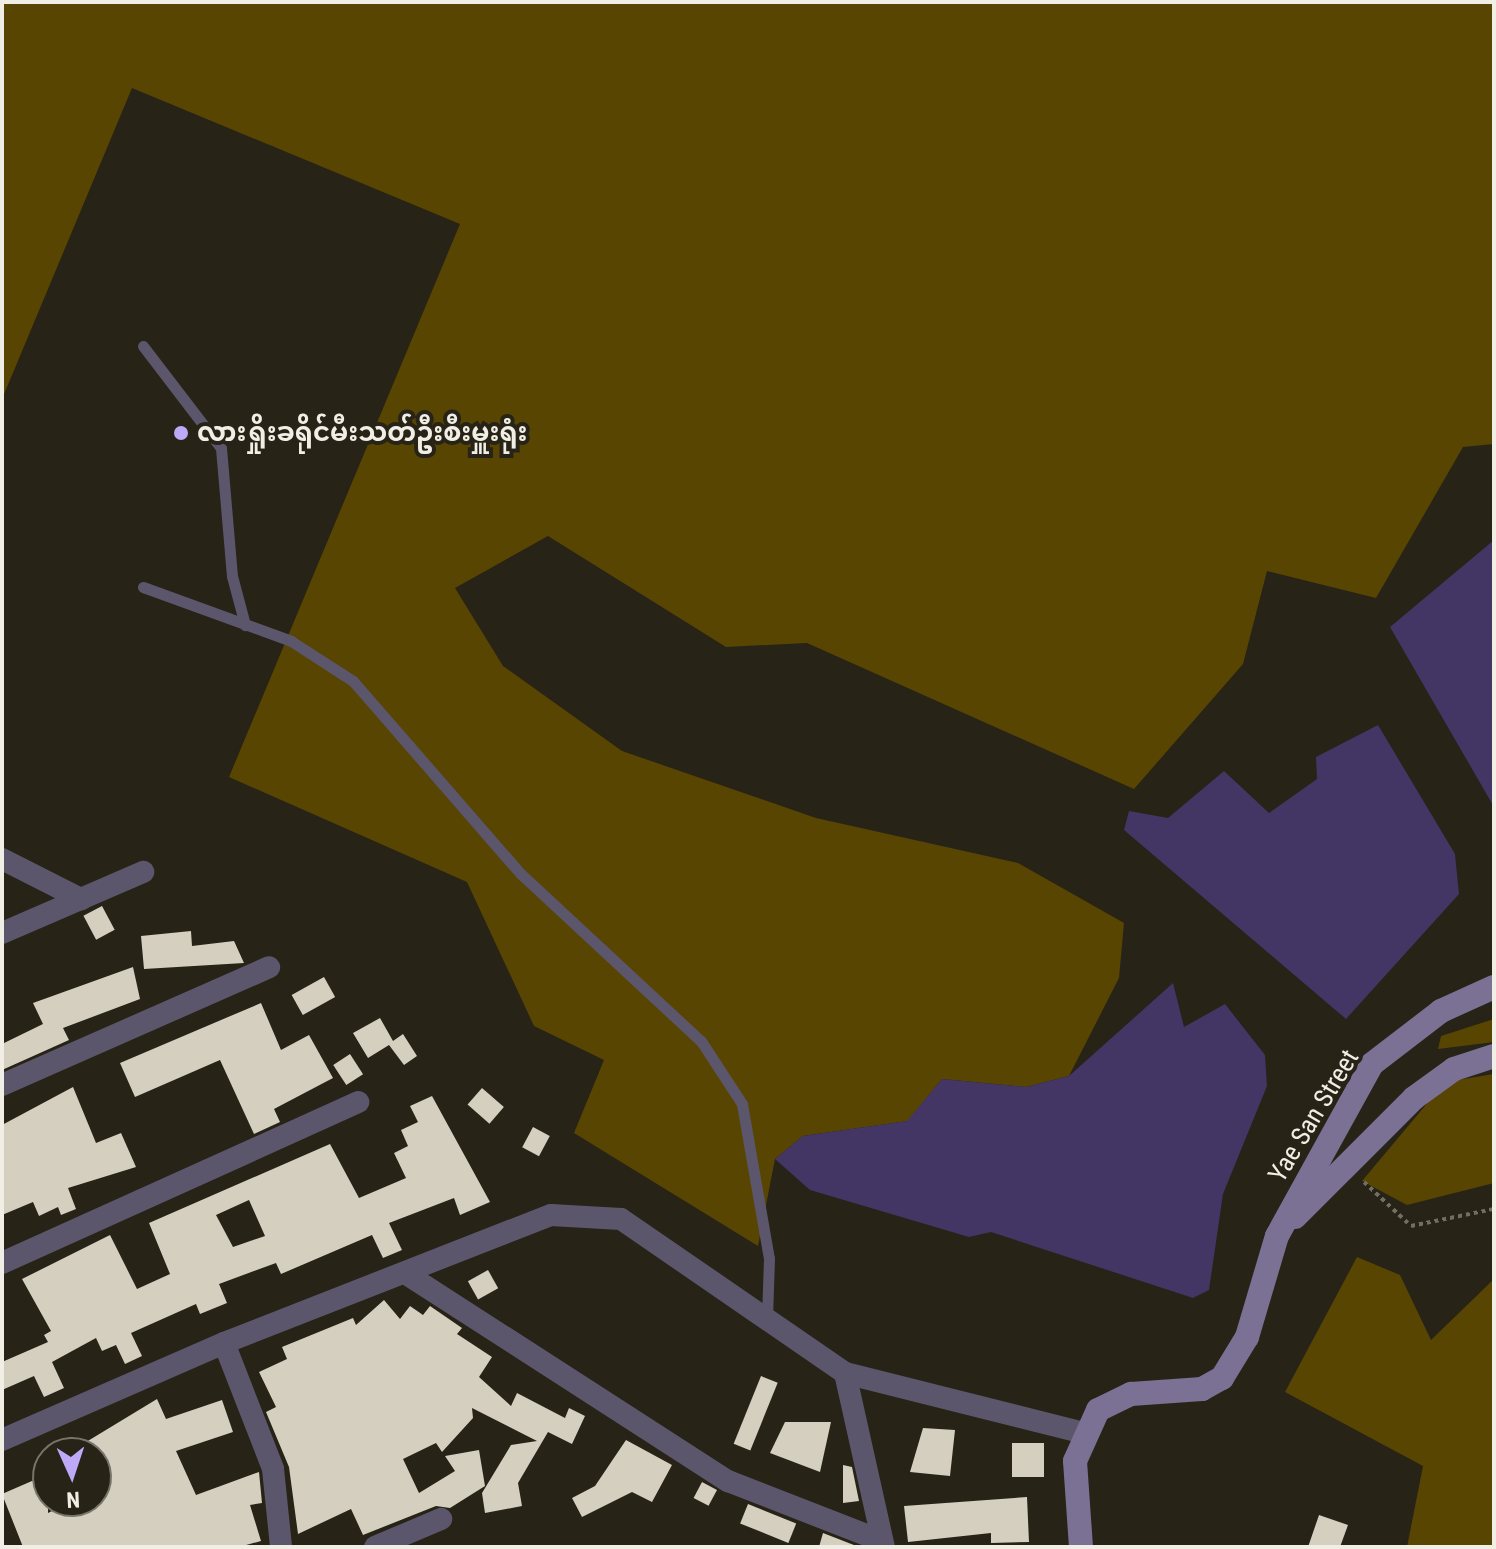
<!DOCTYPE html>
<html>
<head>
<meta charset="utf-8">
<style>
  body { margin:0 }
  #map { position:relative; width:1496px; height:1549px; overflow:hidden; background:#272317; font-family:"Roboto Condensed","Noto Sans Myanmar",sans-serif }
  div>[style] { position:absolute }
  .forest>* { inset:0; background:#584502 }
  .water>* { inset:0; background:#433564 }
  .building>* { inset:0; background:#d4cfbf; transform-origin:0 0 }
  .path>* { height:4px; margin-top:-2px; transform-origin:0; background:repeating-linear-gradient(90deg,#716e63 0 4px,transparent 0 8px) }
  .service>* { height:11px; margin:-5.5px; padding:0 5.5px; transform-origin:5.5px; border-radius:5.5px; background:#5b566c }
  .minor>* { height:22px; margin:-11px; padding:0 11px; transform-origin:11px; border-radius:11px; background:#5b566c }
  .secondary>* { height:24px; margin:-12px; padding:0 12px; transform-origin:12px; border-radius:12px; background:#7a7195 }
  .dots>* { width:22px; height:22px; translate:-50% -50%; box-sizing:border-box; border:4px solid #272317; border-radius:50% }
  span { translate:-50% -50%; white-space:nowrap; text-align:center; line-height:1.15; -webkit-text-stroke:8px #272317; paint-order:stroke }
  .poi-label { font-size:26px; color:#f1eee6; font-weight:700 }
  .left { translate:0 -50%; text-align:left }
  .street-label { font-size:26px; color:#f1eee6 }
  .frame { position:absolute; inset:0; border:4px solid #f1eee6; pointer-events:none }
  .north { position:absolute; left:32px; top:1437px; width:80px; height:80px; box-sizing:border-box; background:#272317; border:2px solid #78746a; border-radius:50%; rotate:177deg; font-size:22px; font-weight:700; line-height:32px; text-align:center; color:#f1eee6 }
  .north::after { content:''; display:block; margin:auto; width:28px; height:36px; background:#bda9f5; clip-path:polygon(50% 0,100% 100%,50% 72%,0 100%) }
</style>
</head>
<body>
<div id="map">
  <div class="forest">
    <i style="clip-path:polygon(2px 2px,1494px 2px,1494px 444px,1463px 447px,1376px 598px,1267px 571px,1243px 664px,1134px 789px,807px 643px,726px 647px,548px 536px,455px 588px,503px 666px,622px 751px,816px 818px,1018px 863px,1124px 923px,1119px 978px,1069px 1076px,1026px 1087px,942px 1079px,908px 1121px,803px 1136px,775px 1159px,758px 1246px,574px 1133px,604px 1060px,534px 1026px,467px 882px,229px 777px,460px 224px,132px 88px,2px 399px)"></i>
    <i style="clip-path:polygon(1494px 1019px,1494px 1042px,1438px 1049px,1441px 1036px)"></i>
    <i style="clip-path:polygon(1494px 1074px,1494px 1183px,1407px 1205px,1362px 1181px,1445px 1082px)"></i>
    <i style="clip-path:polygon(1357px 1257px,1400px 1275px,1431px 1340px,1494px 1279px,1494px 1547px,1407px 1547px,1423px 1466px,1285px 1392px)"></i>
  </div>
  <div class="water">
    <i style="clip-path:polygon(1494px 540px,1494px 807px,1390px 627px)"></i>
    <i style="clip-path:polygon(1378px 725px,1455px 854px,1459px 894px,1346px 1019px,1124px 830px,1129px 811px,1168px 818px,1224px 771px,1269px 813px,1317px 779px,1316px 757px)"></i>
    <i style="clip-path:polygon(1173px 983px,1184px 1027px,1225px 1004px,1265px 1055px,1267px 1086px,1223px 1194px,1209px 1290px,1193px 1298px,991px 1232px,969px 1237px,810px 1190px,775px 1159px,803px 1136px,907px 1121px,942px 1079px,1026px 1087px,1069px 1076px)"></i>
  </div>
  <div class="building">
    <i style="left:102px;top:906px;width:27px;height:21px;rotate:62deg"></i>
    <i style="clip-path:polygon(191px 931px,192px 946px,234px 941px,244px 963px,144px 969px,141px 936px)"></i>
    <i style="clip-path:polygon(133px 967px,140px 999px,63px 1028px,69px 1040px,2px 1070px,2px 1044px,43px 1024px,33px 1003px)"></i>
    <i style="left:324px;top:977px;width:23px;height:37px;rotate:61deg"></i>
    <i style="clip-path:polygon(261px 1003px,281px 1050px,309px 1035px,333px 1078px,274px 1109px,280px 1122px,254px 1134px,220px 1060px,135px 1097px,120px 1063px)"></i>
    <i style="clip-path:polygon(380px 1018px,393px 1041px,403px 1034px,417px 1056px,404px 1065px,389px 1045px,368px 1058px,353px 1033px)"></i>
    <i style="left:350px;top:1054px;width:24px;height:20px;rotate:57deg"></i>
    <i style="clip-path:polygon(73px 1087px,96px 1143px,121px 1133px,136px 1167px,68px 1188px,76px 1209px,61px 1215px,58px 1207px,39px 1216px,33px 1202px,2px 1215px,2px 1125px)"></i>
    <i style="left:482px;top:1088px;width:29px;height:22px;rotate:41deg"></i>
    <i style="clip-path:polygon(evenodd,432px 1096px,490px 1202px,460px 1215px,454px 1198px,389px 1223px,402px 1250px,383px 1258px,372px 1235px,281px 1274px,276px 1263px,219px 1284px,227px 1303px,200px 1314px,196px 1304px,131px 1333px,142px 1356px,125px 1364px,116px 1345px,102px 1351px,96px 1338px,52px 1362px,64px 1388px,44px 1397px,34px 1376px,2px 1390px,2px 1362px,48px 1342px,44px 1335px,51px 1331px,22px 1279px,110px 1235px,137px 1289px,170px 1274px,149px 1223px,330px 1144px,359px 1198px,406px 1178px,394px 1153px,408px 1146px,401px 1130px,418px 1122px,410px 1106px,432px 1096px,249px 1200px,265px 1236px,233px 1247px,216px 1215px,249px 1200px)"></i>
    <i style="left:533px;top:1127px;width:19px;height:23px;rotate:28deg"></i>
    <i style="left:488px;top:1270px;width:21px;height:23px;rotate:61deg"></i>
    <i style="clip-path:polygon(384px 1300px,400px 1319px,410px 1306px,423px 1315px,430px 1306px,462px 1328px,457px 1334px,492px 1357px,479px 1377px,511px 1406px,517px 1393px,565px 1418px,569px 1408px,585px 1416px,572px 1444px,548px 1432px,518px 1483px,522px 1506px,485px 1513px,482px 1493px,511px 1445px,537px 1441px,472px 1408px,473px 1418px,442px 1452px,436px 1443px,403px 1459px,419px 1493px,455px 1471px,445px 1456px,479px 1450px,485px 1486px,450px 1508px,436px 1506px,363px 1535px,351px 1509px,298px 1534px,289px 1467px,266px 1412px,276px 1407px,259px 1372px,287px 1359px,282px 1347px,353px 1318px,356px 1325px)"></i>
    <i style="left:761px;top:1376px;width:18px;height:73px;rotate:22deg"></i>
    <i style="clip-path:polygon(157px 1399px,166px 1419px,222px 1400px,233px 1432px,176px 1451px,196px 1495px,259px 1472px,262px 1503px,250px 1505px,261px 1541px,239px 1547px,23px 1547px,2px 1494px,48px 1474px,48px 1513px,72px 1501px,96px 1501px,96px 1453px,68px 1453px)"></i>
    <i style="clip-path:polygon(785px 1422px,831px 1422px,820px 1472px,770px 1453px)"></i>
    <i style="clip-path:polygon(923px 1428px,955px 1430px,950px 1476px,910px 1472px)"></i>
    <i style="clip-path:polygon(626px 1440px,672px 1465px,652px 1502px,632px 1492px,582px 1517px,572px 1498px,595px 1486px)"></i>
    <i style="left:1012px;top:1443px;width:32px;height:34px"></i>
    <i style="clip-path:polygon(843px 1465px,852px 1467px,859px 1501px,843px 1503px)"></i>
    <i style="left:702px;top:1482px;width:17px;height:18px;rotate:28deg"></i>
    <i style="clip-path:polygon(1027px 1497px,1029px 1542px,991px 1543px,991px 1533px,908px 1542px,904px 1506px)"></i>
    <i style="left:748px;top:1504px;width:52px;height:21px;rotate:22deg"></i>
    <i style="clip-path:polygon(1319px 1515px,1348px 1525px,1340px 1547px,1308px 1547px)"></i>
    <i style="clip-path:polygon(823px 1533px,859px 1547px,819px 1547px)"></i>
  </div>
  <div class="path">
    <i style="left:1364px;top:1182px;width:64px;rotate:43.1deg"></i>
    <i style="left:1411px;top:1226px;width:85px;rotate:-11.6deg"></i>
  </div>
  <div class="service">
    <i style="left:143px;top:346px;width:128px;rotate:52.6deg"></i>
    <i style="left:221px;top:448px;width:128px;rotate:85.1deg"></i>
    <i style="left:232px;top:576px;width:51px;rotate:75.1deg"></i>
    <i style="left:143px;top:587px;width:158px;rotate:20deg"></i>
    <i style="left:291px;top:641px;width:74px;rotate:32.8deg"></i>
    <i style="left:353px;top:681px;width:256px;rotate:49deg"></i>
    <i style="left:521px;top:874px;width:246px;rotate:42.9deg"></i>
    <i style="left:701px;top:1041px;width:75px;rotate:56.9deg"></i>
    <i style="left:742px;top:1104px;width:156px;rotate:80.1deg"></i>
    <i style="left:769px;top:1258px;width:61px;rotate:91.9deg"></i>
  </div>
  <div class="minor">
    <i style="left:2px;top:859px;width:89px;rotate:26.9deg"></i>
    <i style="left:2px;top:933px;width:154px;rotate:-23.4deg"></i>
    <i style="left:2px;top:1085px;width:292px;rotate:-23.8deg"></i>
    <i style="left:2px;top:1263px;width:391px;rotate:-24.3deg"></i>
    <i style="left:408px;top:1275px;width:381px;rotate:32.8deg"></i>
    <i style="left:728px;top:1481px;width:165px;rotate:21.3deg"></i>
    <i style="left:224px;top:1343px;width:135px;rotate:68.7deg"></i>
    <i style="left:273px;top:1469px;width:78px;rotate:84.1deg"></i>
    <i style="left:845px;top:1373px;width:178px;rotate:77.4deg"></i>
    <i style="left:2px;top:1440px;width:242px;rotate:-23.6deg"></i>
    <i style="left:224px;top:1343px;width:351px;rotate:-21.4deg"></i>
    <i style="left:551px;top:1215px;width:70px;rotate:3.3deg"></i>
    <i style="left:621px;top:1219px;width:272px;rotate:34.5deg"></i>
    <i style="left:845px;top:1373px;width:245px;rotate:14.1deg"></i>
    <i style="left:375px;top:1547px;width:72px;rotate:-23deg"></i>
  </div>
  <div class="secondary">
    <i style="left:1295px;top:1217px;width:168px;rotate:-45deg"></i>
    <i style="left:1414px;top:1098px;width:49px;rotate:-35.9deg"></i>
    <i style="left:1454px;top:1069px;width:42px;rotate:-18deg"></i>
    <i style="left:1081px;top:1547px;width:86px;rotate:-94deg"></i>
    <i style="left:1075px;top:1461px;width:56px;rotate:-65.7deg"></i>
    <i style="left:1098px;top:1410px;width:37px;rotate:-26deg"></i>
    <i style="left:1131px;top:1394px;width:71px;rotate:-4deg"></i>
    <i style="left:1202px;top:1389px;width:23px;rotate:-29deg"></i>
    <i style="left:1222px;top:1378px;width:48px;rotate:-58.6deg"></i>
    <i style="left:1247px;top:1337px;width:105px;rotate:-73.5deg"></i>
    <i style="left:1277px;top:1236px;width:196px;rotate:-61.1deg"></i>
    <i style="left:1372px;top:1064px;width:87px;rotate:-37.5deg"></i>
    <i style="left:1441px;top:1011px;width:58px;rotate:-24.4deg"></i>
  </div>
  <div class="dots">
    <i style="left:181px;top:433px;background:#bda9f5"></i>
  </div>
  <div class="poi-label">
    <span class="left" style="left:197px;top:433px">လားရှိုးခရိုင်မီးသတ်ဦးစီးမှူးရုံး</span>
  </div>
  <div class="street-label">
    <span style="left:1314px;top:1116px;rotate:-59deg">Yae San Street</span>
  </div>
  <div class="frame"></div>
  <div class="north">N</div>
</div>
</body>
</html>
